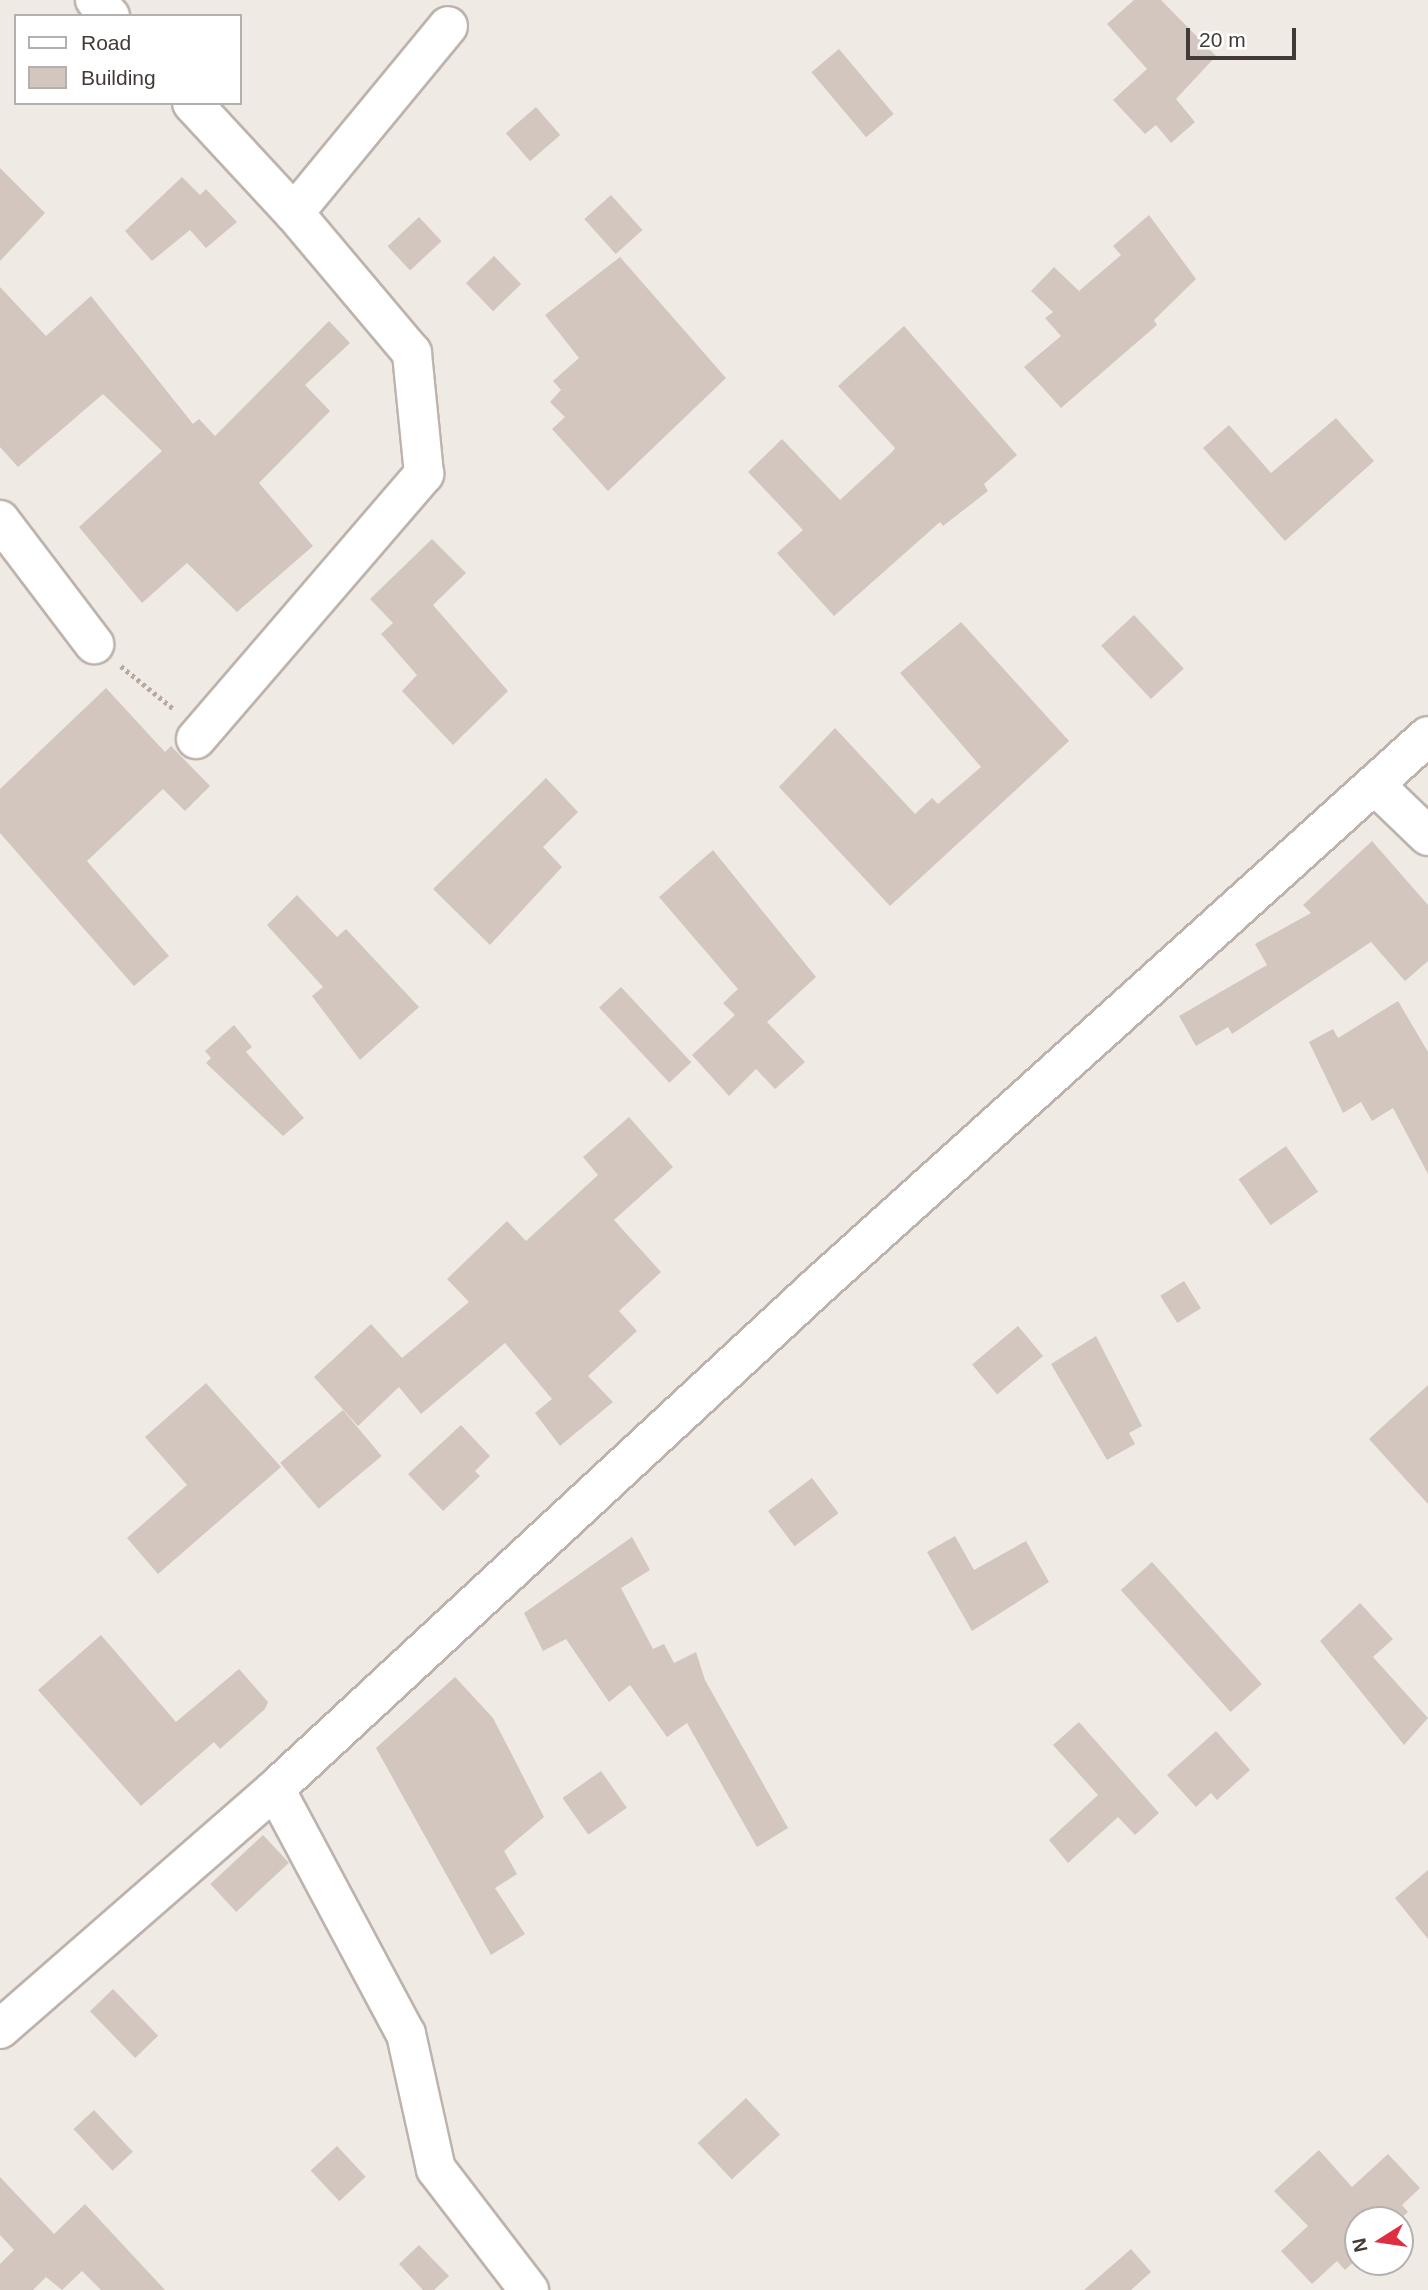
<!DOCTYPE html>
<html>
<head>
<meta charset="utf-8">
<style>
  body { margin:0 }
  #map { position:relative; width:1428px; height:2290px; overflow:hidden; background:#f0eae5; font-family:Helvetica,sans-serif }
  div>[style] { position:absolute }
  .building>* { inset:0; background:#d3c6bf; transform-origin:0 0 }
  .path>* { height:4.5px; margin-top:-2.25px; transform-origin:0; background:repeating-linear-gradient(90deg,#baa89c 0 3.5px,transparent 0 7px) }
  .roads { filter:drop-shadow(2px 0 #bdb3ac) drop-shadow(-2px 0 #bdb3ac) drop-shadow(0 2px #bdb3ac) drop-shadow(0 -2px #bdb3ac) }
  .minor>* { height:38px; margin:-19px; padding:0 19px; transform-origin:19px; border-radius:19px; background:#fff }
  span { translate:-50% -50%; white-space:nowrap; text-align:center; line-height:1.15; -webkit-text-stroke:5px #fff; paint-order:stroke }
  .legend { position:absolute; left:14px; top:14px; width:228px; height:91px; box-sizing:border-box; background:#fff; border:2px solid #b3b0af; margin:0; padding:9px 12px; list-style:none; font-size:21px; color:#423a36 }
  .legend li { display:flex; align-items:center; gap:14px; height:35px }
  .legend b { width:35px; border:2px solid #b3b0af }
  .north { position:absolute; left:1344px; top:2206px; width:70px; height:70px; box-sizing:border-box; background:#fff; border:2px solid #b3b0af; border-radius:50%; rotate:258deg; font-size:19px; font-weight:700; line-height:28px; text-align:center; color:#423a36 }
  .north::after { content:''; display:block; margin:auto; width:24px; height:32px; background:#e02d41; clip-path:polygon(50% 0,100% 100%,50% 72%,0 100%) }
  .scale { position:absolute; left:1186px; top:28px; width:110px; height:32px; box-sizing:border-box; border:4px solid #423a36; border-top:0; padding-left:9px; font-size:21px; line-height:24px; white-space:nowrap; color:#423a36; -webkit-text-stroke:5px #fff; paint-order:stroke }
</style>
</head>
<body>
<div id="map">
  <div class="building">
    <i style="clip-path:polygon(1134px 0,1161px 0,1216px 56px,1176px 99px,1195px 122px,1171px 143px,1156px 125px,1145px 134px,1113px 100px,1147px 69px,1107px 24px)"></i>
    <i style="left:839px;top:49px;width:85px;height:36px;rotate:50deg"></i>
    <i style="left:536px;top:107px;width:37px;height:40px;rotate:49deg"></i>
    <i style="clip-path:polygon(0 168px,45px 213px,0 261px)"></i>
    <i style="clip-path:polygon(182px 177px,200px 195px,206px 189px,237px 222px,206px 248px,190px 230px,152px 261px,125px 231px)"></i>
    <i style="left:611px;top:195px;width:47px;height:36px;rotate:48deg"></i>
    <i style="clip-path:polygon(1149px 215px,1196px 279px,1154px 320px,1157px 325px,1061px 408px,1024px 367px,1061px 336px,1045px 318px,1053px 312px,1031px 291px,1054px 267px,1079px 291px,1121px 255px,1113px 246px)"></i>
    <i style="left:419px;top:217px;width:33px;height:43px;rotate:47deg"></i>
    <i style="left:494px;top:256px;width:39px;height:39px;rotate:46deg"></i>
    <i style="clip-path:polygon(620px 257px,726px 378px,608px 491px,552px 429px,565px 417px,550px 402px,561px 390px,553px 381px,579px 358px,545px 315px)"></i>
    <i style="clip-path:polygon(0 287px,46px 336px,91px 296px,193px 424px,199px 419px,215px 436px,329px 321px,350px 343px,305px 385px,330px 411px,259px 483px,313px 546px,237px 612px,187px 563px,142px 603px,79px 527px,162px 451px,103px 394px,18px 467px,0 447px)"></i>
    <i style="clip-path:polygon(904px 326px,1017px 455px,984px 484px,988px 491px,943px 526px,940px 522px,834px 616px,777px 553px,803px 530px,748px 472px,782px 439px,840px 500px,892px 452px,895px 448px,838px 386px)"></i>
    <i style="clip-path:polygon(1336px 418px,1374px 461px,1285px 541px,1203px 448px,1229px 425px,1271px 473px)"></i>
    <i style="clip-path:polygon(432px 539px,466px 573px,433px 605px,508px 691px,453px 745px,402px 691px,417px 675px,381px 634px,393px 623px,370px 599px)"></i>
    <i style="left:1134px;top:615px;width:73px;height:45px;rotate:47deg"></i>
    <i style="clip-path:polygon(961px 622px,1069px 741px,890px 906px,779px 787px,835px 728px,915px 814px,932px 798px,938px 804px,981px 767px,900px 673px)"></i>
    <i style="clip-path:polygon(106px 688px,165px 752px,171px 746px,210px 786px,185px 811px,163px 789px,87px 861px,169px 956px,134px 986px,0 833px,0 789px)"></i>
    <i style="clip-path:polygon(546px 778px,578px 812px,543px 847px,562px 867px,490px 945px,433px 889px)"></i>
    <i style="clip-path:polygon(1372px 841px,1428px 905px,1428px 961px,1405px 981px,1371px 942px,1232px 1034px,1228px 1027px,1196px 1046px,1179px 1016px,1267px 965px,1255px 944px,1311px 913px,1303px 905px)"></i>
    <i style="clip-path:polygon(713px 850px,816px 977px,767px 1022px,805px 1062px,775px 1089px,756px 1069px,729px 1096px,692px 1055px,735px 1015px,723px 1003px,738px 989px,659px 897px)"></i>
    <i style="clip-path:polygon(297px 895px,337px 937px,346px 929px,419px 1007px,360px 1060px,312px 996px,323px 987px,267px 925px)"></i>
    <i style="left:621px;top:987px;width:103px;height:30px;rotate:47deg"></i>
    <i style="clip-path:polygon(1398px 1001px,1428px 1052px,1428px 1174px,1393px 1108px,1372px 1121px,1361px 1102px,1343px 1113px,1309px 1042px,1333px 1029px,1338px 1038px)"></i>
    <i style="clip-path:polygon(234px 1025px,252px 1047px,246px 1052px,304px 1118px,283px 1136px,206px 1063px,211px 1058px,205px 1051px)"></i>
    <i style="clip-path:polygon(629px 1117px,673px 1167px,614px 1220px,661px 1272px,619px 1311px,637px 1331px,588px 1376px,613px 1402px,560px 1446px,535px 1413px,552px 1399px,505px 1343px,421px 1414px,399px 1387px,358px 1426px,314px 1377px,371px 1324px,402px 1358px,469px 1302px,447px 1279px,507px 1221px,526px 1241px,598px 1175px,583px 1157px)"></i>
    <i style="left:1286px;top:1146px;width:56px;height:58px;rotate:55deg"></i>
    <i style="left:1184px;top:1281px;width:32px;height:28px;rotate:58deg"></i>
    <i style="left:1018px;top:1326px;width:39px;height:60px;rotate:50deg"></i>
    <i style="clip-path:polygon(1096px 1336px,1142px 1426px,1129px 1433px,1135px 1444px,1107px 1460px,1051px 1364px)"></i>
    <i style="clip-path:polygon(206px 1383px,281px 1467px,158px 1574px,127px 1538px,187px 1485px,145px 1437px)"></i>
    <i style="clip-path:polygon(1428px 1385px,1428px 1504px,1369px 1439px)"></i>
    <i style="left:343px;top:1410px;width:60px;height:82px;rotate:50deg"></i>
    <i style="clip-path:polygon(461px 1425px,490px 1456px,475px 1471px,480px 1476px,443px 1511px,408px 1474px)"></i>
    <i style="left:812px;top:1478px;width:44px;height:55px;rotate:53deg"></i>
    <i style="clip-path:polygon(955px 1536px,974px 1570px,1026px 1541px,1049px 1582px,972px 1631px,927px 1552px)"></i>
    <i style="clip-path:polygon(632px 1537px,650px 1570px,621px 1588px,653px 1649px,664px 1644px,674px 1663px,696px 1652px,705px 1680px,788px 1828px,757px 1847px,687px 1723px,667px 1737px,630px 1685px,609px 1702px,566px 1639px,543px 1651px,524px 1613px)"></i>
    <i style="left:1152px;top:1562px;width:164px;height:42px;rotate:48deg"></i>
    <i style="clip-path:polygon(1360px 1603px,1393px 1639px,1373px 1657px,1428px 1718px,1404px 1745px,1320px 1641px)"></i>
    <i style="clip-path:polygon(101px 1635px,176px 1722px,239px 1669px,268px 1702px,265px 1709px,220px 1749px,214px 1742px,141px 1806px,38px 1690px)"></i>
    <i style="clip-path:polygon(455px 1677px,493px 1718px,544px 1817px,504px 1851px,517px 1874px,495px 1888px,525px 1934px,491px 1955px,376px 1748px)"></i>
    <i style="clip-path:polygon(1079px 1722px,1159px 1813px,1135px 1835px,1118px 1817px,1068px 1863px,1049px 1840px,1098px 1795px,1053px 1745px)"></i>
    <i style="clip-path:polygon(1216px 1731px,1250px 1770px,1217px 1800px,1211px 1793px,1196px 1807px,1167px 1775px)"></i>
    <i style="left:601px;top:1771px;width:45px;height:47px;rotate:55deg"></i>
    <i style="left:263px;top:1835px;width:38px;height:72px;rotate:47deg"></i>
    <i style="clip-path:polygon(1428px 1870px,1428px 1939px,1395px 1898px)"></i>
    <i style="left:113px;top:1989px;width:65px;height:32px;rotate:46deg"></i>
    <i style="left:746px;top:2098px;width:50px;height:66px;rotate:47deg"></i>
    <i style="left:94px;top:2110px;width:57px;height:28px;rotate:47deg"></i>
    <i style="left:337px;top:2146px;width:42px;height:36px;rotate:47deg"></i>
    <i style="clip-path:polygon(1319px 2150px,1352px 2187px,1388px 2154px,1420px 2188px,1402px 2205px,1408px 2212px,1399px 2220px,1358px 2220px,1358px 2258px,1345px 2270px,1337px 2261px,1312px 2284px,1281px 2251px,1308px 2226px,1274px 2191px)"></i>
    <i style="clip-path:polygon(0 2177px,54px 2234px,85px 2204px,165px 2290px,101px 2290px,82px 2271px,62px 2290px,46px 2277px,33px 2290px,0 2290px,0 2264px,14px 2250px,0 2235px)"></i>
    <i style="clip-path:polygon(419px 2245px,449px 2276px,434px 2290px,423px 2290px,399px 2264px)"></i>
    <i style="clip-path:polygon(1131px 2249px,1151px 2272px,1131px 2290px,1084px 2290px)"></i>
  </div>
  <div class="path">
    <i style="left:121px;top:666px;width:68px;rotate:39.1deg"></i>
  </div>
  <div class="roads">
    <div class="minor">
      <i style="left:95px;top:0;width:22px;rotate:47deg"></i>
      <i style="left:192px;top:103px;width:150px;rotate:47.2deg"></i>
      <i style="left:294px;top:213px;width:242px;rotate:-50.5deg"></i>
      <i style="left:0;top:520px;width:156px;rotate:52.8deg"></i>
      <i style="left:196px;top:739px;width:350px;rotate:-49.3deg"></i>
      <i style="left:424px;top:474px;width:122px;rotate:-95.7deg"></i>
      <i style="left:412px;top:353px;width:183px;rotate:-130.1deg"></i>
      <i style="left:1376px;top:786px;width:72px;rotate:43.9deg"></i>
      <i style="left:275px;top:1789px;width:278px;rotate:61.9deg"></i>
      <i style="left:406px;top:2034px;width:138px;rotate:77.5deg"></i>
      <i style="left:436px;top:2169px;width:153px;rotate:52.5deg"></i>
      <i style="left:0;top:2029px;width:365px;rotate:-41.1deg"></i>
      <i style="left:275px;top:1789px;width:740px;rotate:-42.81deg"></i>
      <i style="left:818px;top:1286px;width:821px;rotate:-42.04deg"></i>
    </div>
  </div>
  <ul class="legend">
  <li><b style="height:9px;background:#fff"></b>Road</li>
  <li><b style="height:19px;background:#d3c6bf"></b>Building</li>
  </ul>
  <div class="north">N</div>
  <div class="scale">20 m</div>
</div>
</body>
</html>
